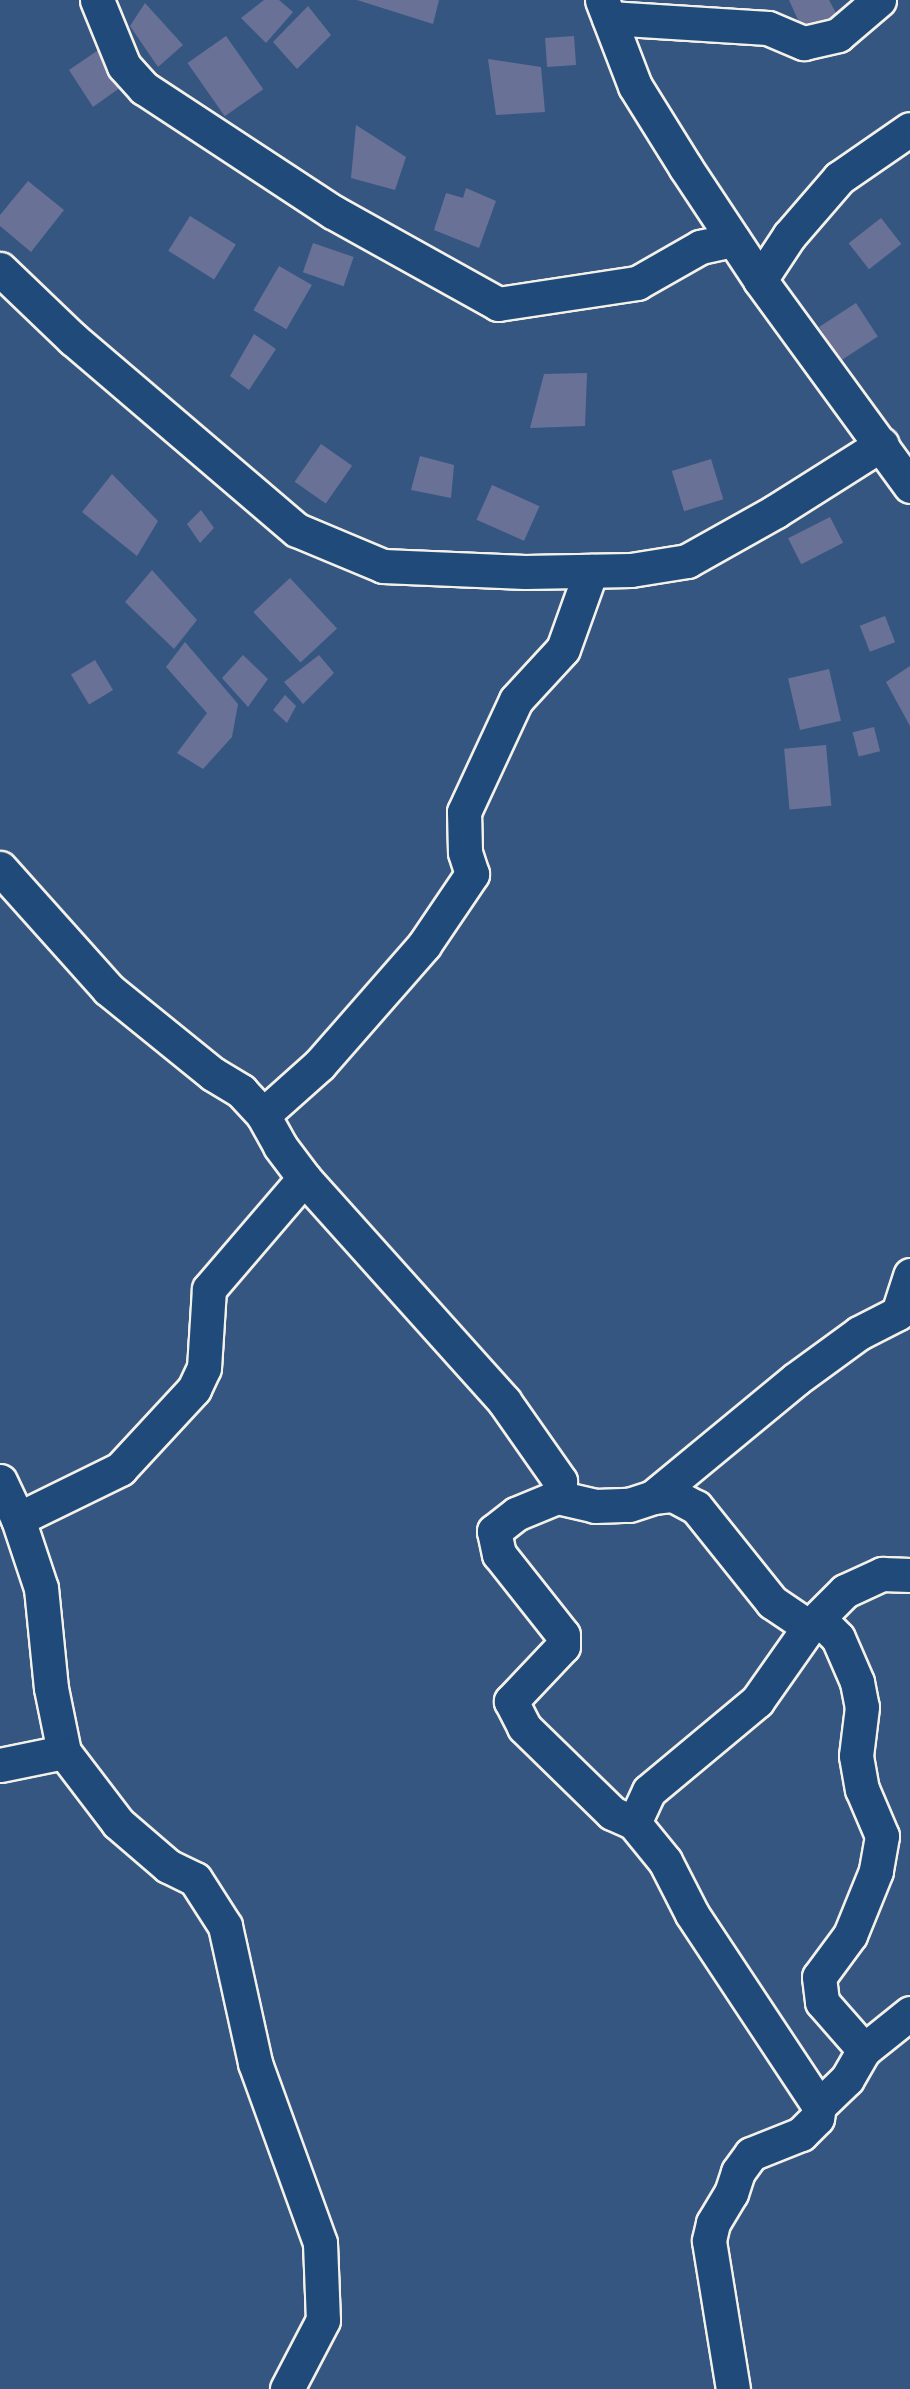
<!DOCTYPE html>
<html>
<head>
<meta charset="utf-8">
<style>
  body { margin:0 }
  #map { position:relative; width:910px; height:2389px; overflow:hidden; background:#365682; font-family:"Gochi Hand",sans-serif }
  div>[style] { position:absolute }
  .building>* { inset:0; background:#6a7196; transform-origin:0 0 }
  .roads { filter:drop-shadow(2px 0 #f4f1e8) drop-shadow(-2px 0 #f4f1e8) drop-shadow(0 2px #f4f1e8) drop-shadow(0 -2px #f4f1e8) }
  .minor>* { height:33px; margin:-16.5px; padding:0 16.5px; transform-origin:16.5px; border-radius:16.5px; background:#1f4a7a }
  span { translate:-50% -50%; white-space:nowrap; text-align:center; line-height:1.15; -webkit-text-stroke:5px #1f4a7a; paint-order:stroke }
</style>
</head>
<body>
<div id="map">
  <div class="building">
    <i style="clip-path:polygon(264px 0,279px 0,293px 12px,266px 43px,241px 18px)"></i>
    <i style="clip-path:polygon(357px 0,439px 0,433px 24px)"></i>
    <i style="clip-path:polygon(789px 0,829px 0,837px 15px,803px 31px)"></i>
    <i style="clip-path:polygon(145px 3px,183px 45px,158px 67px,130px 26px)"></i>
    <i style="clip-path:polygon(308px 6px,331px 35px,297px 69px,273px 42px)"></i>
    <i style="left:226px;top:36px;width:65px;height:47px;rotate:55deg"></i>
    <i style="left:574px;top:36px;width:29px;height:29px;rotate:86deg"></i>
    <i style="clip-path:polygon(110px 42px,128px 82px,93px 107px,69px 70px)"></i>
    <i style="clip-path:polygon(488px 59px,541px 67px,545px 112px,496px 115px)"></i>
    <i style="clip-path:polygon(356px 125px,406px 157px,395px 190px,351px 178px)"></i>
    <i style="clip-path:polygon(28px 181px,64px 210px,31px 252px,0 226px,0 215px)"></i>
    <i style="clip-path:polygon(466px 188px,496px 201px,479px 248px,434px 230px,446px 193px,463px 198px)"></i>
    <i style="left:190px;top:216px;width:54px;height:41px;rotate:32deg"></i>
    <i style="left:881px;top:218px;width:33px;height:41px;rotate:52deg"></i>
    <i style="left:313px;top:243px;width:43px;height:31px;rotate:19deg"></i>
    <i style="left:279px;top:266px;width:38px;height:51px;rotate:30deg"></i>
    <i style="left:856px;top:303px;width:40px;height:44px;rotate:57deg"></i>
    <i style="clip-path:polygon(254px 334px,276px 349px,249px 390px,230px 376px)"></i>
    <i style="clip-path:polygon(587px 373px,585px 426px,530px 428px,544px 374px)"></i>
    <i style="left:321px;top:444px;width:38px;height:46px;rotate:35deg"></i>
    <i style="clip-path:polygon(420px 456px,454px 465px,451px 498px,411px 490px)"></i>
    <i style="left:711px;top:459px;width:42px;height:41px;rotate:73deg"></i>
    <i style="clip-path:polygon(112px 474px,158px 521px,137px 556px,82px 512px)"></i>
    <i style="left:492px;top:485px;width:52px;height:38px;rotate:24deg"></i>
    <i style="clip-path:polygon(201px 510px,214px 528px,200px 543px,187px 524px)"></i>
    <i style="left:830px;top:517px;width:29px;height:47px;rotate:63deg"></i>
    <i style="clip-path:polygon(152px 570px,197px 620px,174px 649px,125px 602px)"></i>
    <i style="left:290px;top:578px;width:69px;height:50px;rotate:47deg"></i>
    <i style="left:885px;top:616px;width:28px;height:27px;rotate:69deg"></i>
    <i style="clip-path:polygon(185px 642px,238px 704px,232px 737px,203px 769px,177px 753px,207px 713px,166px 667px)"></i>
    <i style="clip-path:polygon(243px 655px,268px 679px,248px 707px,222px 678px)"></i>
    <i style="clip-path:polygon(319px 655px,334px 673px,303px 704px,284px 682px)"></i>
    <i style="left:95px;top:660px;width:35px;height:28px;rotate:59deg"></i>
    <i style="clip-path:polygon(910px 666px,910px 726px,886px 682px)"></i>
    <i style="left:829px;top:669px;width:53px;height:42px;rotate:77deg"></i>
    <i style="clip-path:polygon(285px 695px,296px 706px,287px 723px,273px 710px)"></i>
    <i style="left:874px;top:727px;width:25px;height:22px;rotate:76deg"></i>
    <i style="left:826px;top:745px;width:61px;height:42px;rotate:85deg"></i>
  </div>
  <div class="roads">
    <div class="minor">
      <i style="left:97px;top:0;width:71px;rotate:67.8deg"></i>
      <i style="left:124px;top:66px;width:30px;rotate:48deg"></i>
      <i style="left:144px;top:88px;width:226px;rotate:33.3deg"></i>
      <i style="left:333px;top:212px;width:189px;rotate:29.1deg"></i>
      <i style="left:498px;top:304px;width:141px;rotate:-8.6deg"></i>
      <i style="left:637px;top:283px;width:73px;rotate:-29.7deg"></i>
      <i style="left:700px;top:247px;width:34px;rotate:-12deg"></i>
      <i style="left:602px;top:0;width:92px;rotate:69deg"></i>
      <i style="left:635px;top:86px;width:97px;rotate:58.1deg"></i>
      <i style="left:686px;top:168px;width:134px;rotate:56.5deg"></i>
      <i style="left:760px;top:280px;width:255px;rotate:53.9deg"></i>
      <i style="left:609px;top:18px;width:159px;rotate:3.6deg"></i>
      <i style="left:768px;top:28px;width:39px;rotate:23deg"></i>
      <i style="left:804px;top:43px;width:35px;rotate:-13deg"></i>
      <i style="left:838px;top:35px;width:54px;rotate:-40.5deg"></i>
      <i style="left:0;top:269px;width:101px;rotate:43.8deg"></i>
      <i style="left:73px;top:339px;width:294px;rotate:40.5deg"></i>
      <i style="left:297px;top:530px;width:93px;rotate:22.7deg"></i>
      <i style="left:383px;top:566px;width:142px;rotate:2.4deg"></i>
      <i style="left:525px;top:572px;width:106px;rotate:-1.1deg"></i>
      <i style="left:631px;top:570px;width:57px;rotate:-9.1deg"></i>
      <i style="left:687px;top:561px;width:102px;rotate:-29.3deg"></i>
      <i style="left:776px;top:511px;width:125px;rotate:-32.3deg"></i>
      <i style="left:760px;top:280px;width:53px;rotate:-56.6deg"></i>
      <i style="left:789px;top:236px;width:77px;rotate:-49.2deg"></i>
      <i style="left:839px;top:178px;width:86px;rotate:-34.6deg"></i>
      <i style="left:0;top:868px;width:162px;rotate:48.2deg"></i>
      <i style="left:108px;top:989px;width:135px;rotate:39deg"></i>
      <i style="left:213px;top:1074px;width:33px;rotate:31deg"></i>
      <i style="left:241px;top:1091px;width:33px;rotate:47deg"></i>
      <i style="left:263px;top:1115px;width:35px;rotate:61deg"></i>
      <i style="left:280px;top:1146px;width:40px;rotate:53deg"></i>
      <i style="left:304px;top:1178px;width:300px;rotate:48.1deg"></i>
      <i style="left:504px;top:1401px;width:98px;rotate:55deg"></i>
      <i style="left:560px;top:1481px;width:16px;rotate:101deg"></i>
      <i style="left:557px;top:1497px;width:44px;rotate:157.5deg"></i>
      <i style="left:516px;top:1514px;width:28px;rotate:142deg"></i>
      <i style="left:494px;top:1531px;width:24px;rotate:78deg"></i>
      <i style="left:499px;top:1554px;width:103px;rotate:51.7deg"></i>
      <i style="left:563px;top:1635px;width:11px;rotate:90deg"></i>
      <i style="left:563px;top:1646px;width:76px;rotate:133.4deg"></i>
      <i style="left:511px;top:1701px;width:29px;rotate:63deg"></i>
      <i style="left:524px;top:1727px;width:123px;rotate:44.3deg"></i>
      <i style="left:612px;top:1813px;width:24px;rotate:24deg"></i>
      <i style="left:634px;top:1823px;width:49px;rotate:50.8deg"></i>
      <i style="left:665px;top:1861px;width:59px;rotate:63deg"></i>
      <i style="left:692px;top:1914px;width:230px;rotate:56.5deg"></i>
      <i style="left:819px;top:2106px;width:12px;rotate:99deg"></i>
      <i style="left:817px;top:2118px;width:23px;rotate:135deg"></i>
      <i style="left:801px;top:2134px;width:54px;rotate:158.2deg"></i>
      <i style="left:751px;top:2154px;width:22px;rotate:126deg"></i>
      <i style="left:738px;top:2172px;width:22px;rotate:108deg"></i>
      <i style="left:731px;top:2193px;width:35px;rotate:121deg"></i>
      <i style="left:713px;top:2223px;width:18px;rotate:103deg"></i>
      <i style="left:709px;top:2241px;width:150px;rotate:80.8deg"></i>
      <i style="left:263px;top:1115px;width:76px;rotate:-41.8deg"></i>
      <i style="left:320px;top:1064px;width:158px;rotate:-48.8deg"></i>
      <i style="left:424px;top:945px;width:86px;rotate:-55.9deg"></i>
      <i style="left:472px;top:874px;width:23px;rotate:-108deg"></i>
      <i style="left:465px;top:852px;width:40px;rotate:-91.4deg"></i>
      <i style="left:464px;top:812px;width:123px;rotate:-65.1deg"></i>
      <i style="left:516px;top:700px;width:69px;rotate:-47.3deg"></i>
      <i style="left:563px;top:649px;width:83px;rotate:-70.3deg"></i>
      <i style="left:0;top:1481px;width:42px;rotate:64.7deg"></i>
      <i style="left:18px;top:1519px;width:73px;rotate:71.6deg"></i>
      <i style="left:41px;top:1588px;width:100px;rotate:84.3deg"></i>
      <i style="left:51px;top:1688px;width:65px;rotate:78.5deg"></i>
      <i style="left:64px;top:1752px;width:89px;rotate:52.7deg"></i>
      <i style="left:118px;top:1823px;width:66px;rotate:40.7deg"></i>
      <i style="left:168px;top:1866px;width:30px;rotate:26deg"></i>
      <i style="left:195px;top:1879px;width:56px;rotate:57.4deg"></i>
      <i style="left:225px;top:1926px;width:140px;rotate:77.6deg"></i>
      <i style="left:255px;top:2063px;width:191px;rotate:70.1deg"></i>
      <i style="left:320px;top:2243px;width:77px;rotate:87.8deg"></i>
      <i style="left:323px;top:2320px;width:78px;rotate:117.6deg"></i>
      <i style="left:557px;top:1497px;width:39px;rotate:13deg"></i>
      <i style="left:595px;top:1506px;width:34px;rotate:-2deg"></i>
      <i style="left:629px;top:1505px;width:25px;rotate:-18deg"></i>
      <i style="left:653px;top:1497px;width:185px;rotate:-39.5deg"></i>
      <i style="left:796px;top:1379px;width:78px;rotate:-36.1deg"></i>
      <i style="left:859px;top:1333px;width:44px;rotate:-27.1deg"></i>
      <i style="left:898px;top:1313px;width:40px;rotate:-72deg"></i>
      <i style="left:653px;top:1497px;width:20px;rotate:-6deg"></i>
      <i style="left:673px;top:1495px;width:26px;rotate:28deg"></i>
      <i style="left:696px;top:1507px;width:122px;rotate:51.3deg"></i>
      <i style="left:772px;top:1602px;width:45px;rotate:34deg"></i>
      <i style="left:18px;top:1519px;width:114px;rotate:-26.1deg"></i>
      <i style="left:120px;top:1469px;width:109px;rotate:-47.2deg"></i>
      <i style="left:194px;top:1389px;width:23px;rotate:-65deg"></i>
      <i style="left:204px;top:1368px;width:79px;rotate:-86.4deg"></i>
      <i style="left:209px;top:1289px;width:146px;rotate:-49.4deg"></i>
      <i style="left:820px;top:1620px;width:25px;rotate:45deg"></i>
      <i style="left:838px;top:1638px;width:48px;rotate:66.6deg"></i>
      <i style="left:857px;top:1682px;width:25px;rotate:79deg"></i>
      <i style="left:862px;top:1707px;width:49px;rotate:97deg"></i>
      <i style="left:856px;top:1756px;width:34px;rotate:80deg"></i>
      <i style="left:862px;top:1789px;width:51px;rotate:66.9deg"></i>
      <i style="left:882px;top:1836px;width:36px;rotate:100deg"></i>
      <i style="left:876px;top:1871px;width:69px;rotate:112.1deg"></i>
      <i style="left:850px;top:1935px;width:52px;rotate:126.4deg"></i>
      <i style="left:819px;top:1977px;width:25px;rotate:83deg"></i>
      <i style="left:822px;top:2002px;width:64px;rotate:48.8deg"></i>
      <i style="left:0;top:1765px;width:65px;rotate:-11.5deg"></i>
      <i style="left:634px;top:1823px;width:35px;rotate:-65deg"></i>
      <i style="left:649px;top:1791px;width:141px;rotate:-39.8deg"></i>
      <i style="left:757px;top:1701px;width:90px;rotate:-54.9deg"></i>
      <i style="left:809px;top:1627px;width:51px;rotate:-45deg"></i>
      <i style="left:845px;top:1591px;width:41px;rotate:-24.7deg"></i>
      <i style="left:882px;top:1574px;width:28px;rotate:2deg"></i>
      <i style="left:819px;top:2106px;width:39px;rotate:-44deg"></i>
      <i style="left:847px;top:2079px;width:34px;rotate:-60deg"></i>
      <i style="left:864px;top:2050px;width:59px;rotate:-38.8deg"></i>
    </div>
  </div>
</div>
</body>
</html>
